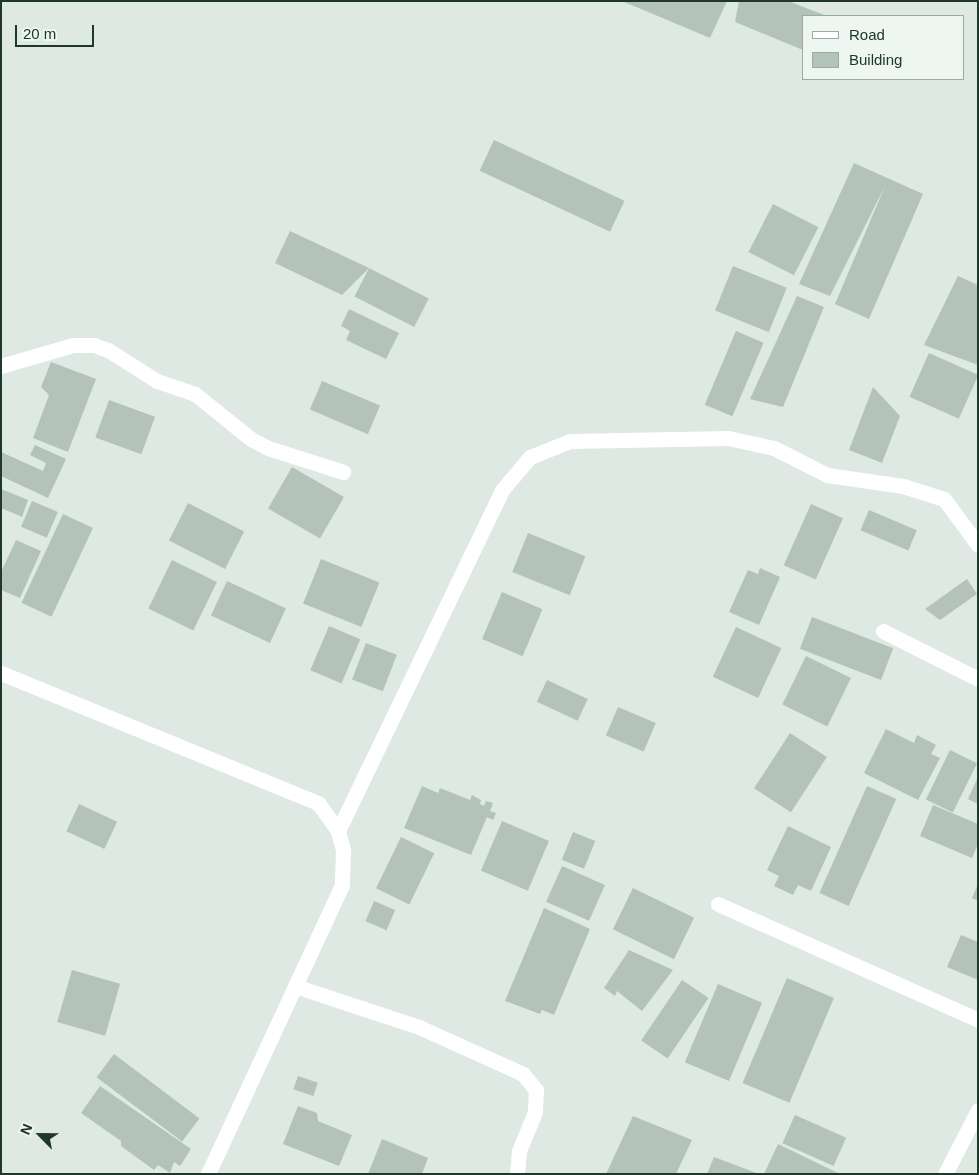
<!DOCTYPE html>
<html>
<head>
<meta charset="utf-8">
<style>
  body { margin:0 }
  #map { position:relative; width:979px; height:1175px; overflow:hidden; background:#dde9e2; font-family:Arial,sans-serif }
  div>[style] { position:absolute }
  .building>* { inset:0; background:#b3c3bb; transform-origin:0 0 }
  .street>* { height:15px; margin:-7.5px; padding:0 7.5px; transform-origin:7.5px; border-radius:7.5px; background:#fff }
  span { translate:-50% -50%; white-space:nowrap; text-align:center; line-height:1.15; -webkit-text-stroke:4px #edf6f1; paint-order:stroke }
  .frame { position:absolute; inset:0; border:2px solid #20372e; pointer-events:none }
  .legend { position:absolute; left:802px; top:15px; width:162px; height:65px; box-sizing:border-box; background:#edf6f1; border:1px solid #9baaa3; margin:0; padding:6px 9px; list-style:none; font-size:15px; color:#20372e }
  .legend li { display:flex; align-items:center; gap:10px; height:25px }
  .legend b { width:25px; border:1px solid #9baaa3 }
  .north { position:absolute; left:15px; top:1110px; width:50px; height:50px; -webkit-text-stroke:4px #edf6f1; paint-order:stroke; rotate:293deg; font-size:14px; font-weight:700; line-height:20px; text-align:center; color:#20372e }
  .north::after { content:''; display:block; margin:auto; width:18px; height:22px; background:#20372e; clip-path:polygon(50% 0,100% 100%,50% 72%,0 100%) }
  .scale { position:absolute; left:15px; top:25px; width:79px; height:22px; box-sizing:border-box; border:2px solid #20372e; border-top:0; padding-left:6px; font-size:15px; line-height:18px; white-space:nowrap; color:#20372e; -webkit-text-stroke:4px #edf6f1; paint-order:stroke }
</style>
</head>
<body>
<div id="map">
  <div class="building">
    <i style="clip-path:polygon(622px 1px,727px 1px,710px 38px)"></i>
    <i style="clip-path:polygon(739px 1px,788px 1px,827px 16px,803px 16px,803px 50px,735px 22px)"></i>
    <i style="left:494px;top:140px;width:144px;height:34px;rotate:25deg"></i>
    <i style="clip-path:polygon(854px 163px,923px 194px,869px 319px,835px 304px,885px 186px,830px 296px,799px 284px)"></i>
    <i style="left:773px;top:204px;width:51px;height:54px;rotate:27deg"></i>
    <i style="clip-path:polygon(290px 231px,369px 268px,342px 295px,275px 263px)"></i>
    <i style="left:733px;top:266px;width:58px;height:48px;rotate:22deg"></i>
    <i style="left:369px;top:268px;width:67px;height:32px;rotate:27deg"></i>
    <i style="clip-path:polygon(958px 276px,978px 285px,978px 365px,924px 345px)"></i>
    <i style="clip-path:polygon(797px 296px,824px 307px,783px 407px,750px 399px)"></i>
    <i style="clip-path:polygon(349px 309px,399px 333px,386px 359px,346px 340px,350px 331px,341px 326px)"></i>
    <i style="left:736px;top:331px;width:30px;height:80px;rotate:23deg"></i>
    <i style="left:929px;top:353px;width:54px;height:48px;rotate:24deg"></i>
    <i style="clip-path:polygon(51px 362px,96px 379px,68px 452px,33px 438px,49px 395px,41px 387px)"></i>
    <i style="left:322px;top:381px;width:63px;height:31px;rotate:23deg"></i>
    <i style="clip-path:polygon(873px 387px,900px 416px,882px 463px,849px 450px)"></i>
    <i style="left:109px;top:400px;width:49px;height:40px;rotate:20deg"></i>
    <i style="clip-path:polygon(35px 445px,66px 459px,48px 498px,1px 476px,1px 452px,43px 471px,46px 463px,30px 455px)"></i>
    <i style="left:292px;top:467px;width:60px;height:48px;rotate:30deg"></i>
    <i style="clip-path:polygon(1px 489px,28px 500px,22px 517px,1px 508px)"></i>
    <i style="left:32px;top:501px;width:28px;height:28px;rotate:23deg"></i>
    <i style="left:188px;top:503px;width:63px;height:42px;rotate:27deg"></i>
    <i style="left:811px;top:504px;width:35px;height:67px;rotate:24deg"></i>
    <i style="left:869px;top:510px;width:52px;height:22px;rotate:23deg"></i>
    <i style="left:63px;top:514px;width:33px;height:98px;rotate:25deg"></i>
    <i style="left:528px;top:533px;width:62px;height:42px;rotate:22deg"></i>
    <i style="clip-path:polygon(16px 540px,41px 551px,20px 598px,1px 590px,1px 572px)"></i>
    <i style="left:321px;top:559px;width:63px;height:48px;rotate:22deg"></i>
    <i style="left:172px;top:560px;width:50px;height:54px;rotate:26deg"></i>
    <i style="clip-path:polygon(760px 568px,780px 577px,759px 625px,729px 612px,748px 570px,758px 574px)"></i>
    <i style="clip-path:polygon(967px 579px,977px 594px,940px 620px,925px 609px)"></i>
    <i style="left:227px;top:581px;width:65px;height:38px;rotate:25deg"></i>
    <i style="left:502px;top:592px;width:44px;height:51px;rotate:23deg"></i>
    <i style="left:812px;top:617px;width:87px;height:34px;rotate:21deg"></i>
    <i style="left:329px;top:626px;width:34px;height:48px;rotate:23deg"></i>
    <i style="left:736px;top:627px;width:50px;height:55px;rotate:25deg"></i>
    <i style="left:366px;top:643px;width:33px;height:39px;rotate:21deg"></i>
    <i style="left:806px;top:656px;width:50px;height:54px;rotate:26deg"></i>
    <i style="left:547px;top:680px;width:45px;height:24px;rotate:25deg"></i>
    <i style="left:618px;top:707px;width:41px;height:31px;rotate:23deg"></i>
    <i style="clip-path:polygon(886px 729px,914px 743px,917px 735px,936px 745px,931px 754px,940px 758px,918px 800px,864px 773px)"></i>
    <i style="left:790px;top:733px;width:44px;height:66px;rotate:33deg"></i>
    <i style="left:950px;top:750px;width:30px;height:55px;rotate:26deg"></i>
    <i style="clip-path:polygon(978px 777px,978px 804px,968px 799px)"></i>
    <i style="clip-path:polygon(422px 786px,438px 793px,440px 788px,470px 800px,472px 795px,481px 800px,480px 804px,484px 806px,486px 801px,493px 803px,490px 811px,496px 813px,493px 820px,487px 817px,471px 855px,404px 828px)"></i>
    <i style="left:867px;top:786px;width:32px;height:117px;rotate:24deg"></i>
    <i style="left:79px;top:804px;width:42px;height:30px;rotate:25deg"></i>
    <i style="clip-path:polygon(933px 805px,978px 824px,978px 844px,972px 858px,920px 836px)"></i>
    <i style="left:502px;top:821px;width:51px;height:54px;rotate:23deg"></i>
    <i style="clip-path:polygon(788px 826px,831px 847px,811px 891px,798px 885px,793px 895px,774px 886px,779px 876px,767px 870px)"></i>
    <i style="left:573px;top:832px;width:24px;height:30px;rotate:22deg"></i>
    <i style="left:401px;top:837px;width:37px;height:57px;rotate:26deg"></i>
    <i style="left:562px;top:866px;width:47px;height:39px;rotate:24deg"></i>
    <i style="clip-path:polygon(978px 884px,978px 901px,972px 898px)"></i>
    <i style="left:633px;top:888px;width:68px;height:46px;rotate:26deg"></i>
    <i style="left:374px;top:901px;width:23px;height:22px;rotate:23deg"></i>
    <i style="clip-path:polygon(544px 908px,590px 929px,554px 1015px,542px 1010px,540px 1014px,505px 1001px)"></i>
    <i style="clip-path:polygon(961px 935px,978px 942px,978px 980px,947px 967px)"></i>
    <i style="clip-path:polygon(629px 950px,673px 970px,642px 1011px,617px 991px,615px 996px,604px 988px)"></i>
    <i style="left:72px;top:970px;width:50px;height:54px;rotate:16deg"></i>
    <i style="left:787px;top:978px;width:51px;height:114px;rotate:23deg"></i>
    <i style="left:682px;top:980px;width:32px;height:73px;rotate:34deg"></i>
    <i style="left:718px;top:984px;width:48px;height:85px;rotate:23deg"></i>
    <i style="left:114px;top:1054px;width:107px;height:29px;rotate:37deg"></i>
    <i style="left:298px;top:1076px;width:21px;height:14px;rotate:19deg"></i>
    <i style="clip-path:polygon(100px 1086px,191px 1149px,180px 1166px,174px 1162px,170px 1173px,158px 1165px,154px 1170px,121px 1146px,121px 1141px,81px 1113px)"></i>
    <i style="clip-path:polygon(298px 1106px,317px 1113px,318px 1121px,352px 1135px,339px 1166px,283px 1144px)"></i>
    <i style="left:795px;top:1115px;width:56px;height:31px;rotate:24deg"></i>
    <i style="clip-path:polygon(633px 1116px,692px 1140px,676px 1174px,606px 1174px)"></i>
    <i style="clip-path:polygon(382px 1139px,428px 1158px,422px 1174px,368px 1174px)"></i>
    <i style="clip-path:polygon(778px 1144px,840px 1174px,764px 1174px)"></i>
    <i style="clip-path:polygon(714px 1157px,759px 1174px,707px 1174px)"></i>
  </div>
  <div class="street">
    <i style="left:1px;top:366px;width:75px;rotate:-16.3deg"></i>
    <i style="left:73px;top:345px;width:21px"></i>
    <i style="left:94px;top:345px;width:15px;rotate:20deg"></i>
    <i style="left:108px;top:350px;width:58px;rotate:32.3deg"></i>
    <i style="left:157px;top:381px;width:40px;rotate:18.9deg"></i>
    <i style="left:195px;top:394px;width:72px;rotate:38.8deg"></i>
    <i style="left:251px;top:439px;width:19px;rotate:28deg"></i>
    <i style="left:268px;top:448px;width:79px;rotate:17.7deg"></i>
    <i style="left:883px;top:631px;width:106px;rotate:26.8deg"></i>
    <i style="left:1px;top:673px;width:343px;rotate:22.3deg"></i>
    <i style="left:318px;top:803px;width:34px;rotate:54deg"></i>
    <i style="left:338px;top:831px;width:20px;rotate:75deg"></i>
    <i style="left:343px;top:850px;width:35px;rotate:92deg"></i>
    <i style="left:342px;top:885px;width:319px;rotate:114.9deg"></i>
    <i style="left:338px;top:831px;width:378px;rotate:-64.3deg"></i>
    <i style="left:502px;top:490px;width:43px;rotate:-49.7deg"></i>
    <i style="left:530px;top:457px;width:43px;rotate:-21.8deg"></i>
    <i style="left:570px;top:441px;width:158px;rotate:-1.1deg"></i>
    <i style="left:728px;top:438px;width:47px;rotate:12.3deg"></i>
    <i style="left:774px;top:448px;width:59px;rotate:27deg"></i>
    <i style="left:827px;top:475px;width:77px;rotate:8.2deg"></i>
    <i style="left:903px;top:486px;width:43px;rotate:17.6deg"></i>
    <i style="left:944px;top:499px;width:57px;rotate:53.5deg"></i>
    <i style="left:718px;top:904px;width:285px;rotate:24deg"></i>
    <i style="left:295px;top:986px;width:131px;rotate:18.3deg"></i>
    <i style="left:419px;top:1027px;width:114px;rotate:24.3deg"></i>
    <i style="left:523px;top:1074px;width:21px;rotate:51deg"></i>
    <i style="left:536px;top:1090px;width:22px;rotate:93deg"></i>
    <i style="left:535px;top:1112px;width:42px;rotate:112.3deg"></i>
    <i style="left:519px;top:1151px;width:23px;rotate:95deg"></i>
    <i style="left:945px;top:1174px;width:72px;rotate:-62.7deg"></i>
  </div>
  <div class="frame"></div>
  <ul class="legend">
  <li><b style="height:6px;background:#fff"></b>Road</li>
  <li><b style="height:14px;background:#b3c3bb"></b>Building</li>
  </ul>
  <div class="north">N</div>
  <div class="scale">20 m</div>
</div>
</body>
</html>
